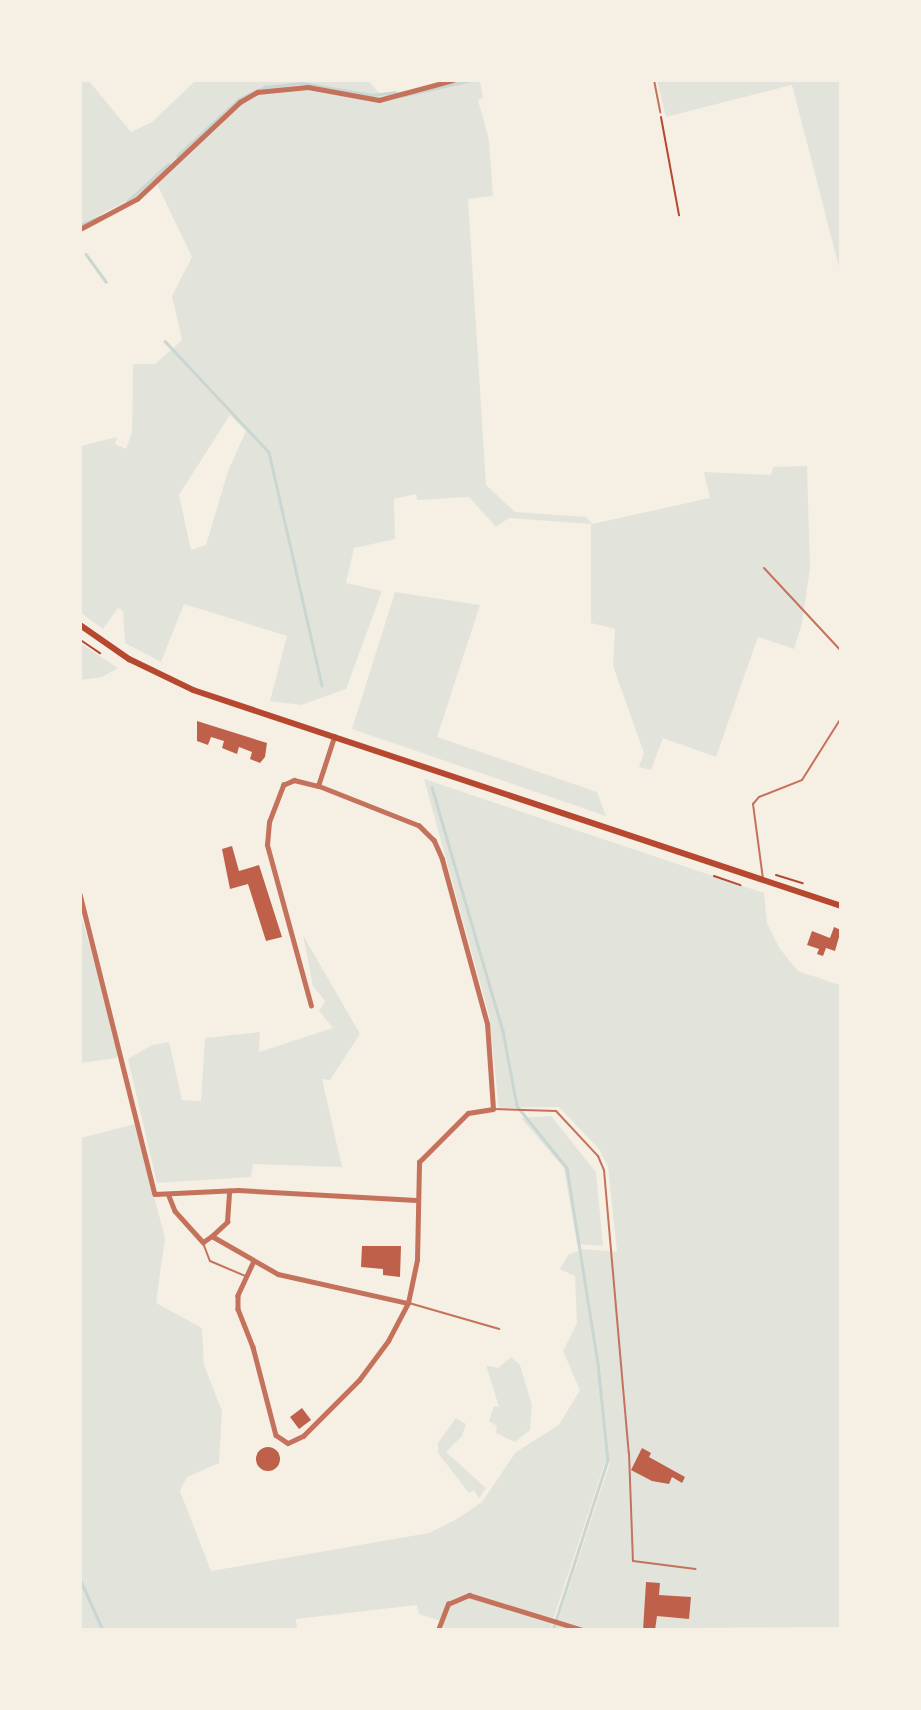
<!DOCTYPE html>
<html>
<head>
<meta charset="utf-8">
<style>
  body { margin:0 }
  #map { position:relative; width:921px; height:1710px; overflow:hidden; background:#f6efe4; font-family:"DejaVu Sans",sans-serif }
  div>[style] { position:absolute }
  .green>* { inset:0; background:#e2e4dc }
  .stream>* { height:2.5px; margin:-1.25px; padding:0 1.25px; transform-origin:1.25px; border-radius:1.25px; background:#c9d6d2 }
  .building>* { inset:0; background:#bf614a; transform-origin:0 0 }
  .round { border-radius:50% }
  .path>* { height:2px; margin:-1px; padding:0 1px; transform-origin:1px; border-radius:1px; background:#b5482f }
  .service>* { height:2px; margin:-1px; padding:0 1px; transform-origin:1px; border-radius:1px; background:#c5725c }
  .minor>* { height:4.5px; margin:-2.25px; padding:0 2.25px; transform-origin:2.25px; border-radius:2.25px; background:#c5725c }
  .primary>* { height:6px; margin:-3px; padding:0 3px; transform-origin:3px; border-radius:3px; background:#b5482f }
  span { translate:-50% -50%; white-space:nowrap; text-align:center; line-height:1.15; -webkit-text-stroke:6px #f6efe4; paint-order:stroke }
  .frame { position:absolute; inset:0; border:82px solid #f6efe4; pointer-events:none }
</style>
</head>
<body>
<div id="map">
  <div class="green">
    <i style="clip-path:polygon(evenodd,81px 81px,89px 81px,131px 132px,152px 122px,195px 81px,369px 81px,380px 94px,480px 81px,483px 98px,478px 100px,489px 140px,493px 196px,468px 199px,486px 485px,515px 512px,586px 517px,592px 524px,710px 498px,704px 472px,771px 475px,773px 467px,807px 466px,810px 568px,802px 623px,794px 649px,758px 637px,716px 757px,663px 738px,651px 770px,639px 767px,644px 753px,613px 666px,615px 629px,591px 623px,591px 524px,509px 518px,496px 527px,469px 497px,417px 500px,416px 494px,394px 499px,395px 539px,354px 548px,346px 583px,382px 591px,346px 689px,301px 705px,270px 701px,287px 636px,184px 604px,161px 662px,125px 643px,123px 611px,118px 608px,103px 629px,81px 613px,81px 446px,117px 437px,115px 444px,126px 449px,132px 432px,133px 364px,155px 364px,182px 340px,172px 296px,192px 257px,154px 178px,132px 199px,81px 224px,81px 81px,230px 415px,246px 431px,228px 471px,206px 545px,191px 550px,179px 495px,230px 415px)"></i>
    <i style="clip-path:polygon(657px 81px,840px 81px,840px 271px,792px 85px,666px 117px)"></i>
    <i style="clip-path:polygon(395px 592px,480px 605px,437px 737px,597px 792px,606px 816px,352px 729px)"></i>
    <i style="clip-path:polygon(81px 643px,86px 647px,118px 668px,102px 677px,81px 680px)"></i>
    <i style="clip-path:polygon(evenodd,424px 779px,764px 893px,767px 923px,780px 949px,798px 971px,840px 985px,840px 1627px,443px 1629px,444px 1622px,419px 1614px,417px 1605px,296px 1619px,297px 1629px,81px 1630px,81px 1138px,135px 1124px,165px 1238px,156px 1303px,202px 1328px,204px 1365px,222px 1411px,219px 1463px,187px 1477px,180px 1491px,211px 1571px,429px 1533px,457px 1519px,482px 1502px,516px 1452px,559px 1425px,580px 1390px,563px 1351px,577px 1323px,575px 1276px,560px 1269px,568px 1255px,583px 1249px,617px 1252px,608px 1167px,599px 1149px,559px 1107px,499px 1108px,489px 1015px,424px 779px,611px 1460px,556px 1627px,551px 1626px,605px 1462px,611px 1460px)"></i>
    <i style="clip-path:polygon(80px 911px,119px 1052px,116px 1058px,81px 1063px)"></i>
    <i style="clip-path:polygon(303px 935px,360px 1034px,330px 1080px,322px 1079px,342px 1167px,253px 1164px,251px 1177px,157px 1183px,128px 1059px,152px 1045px,169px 1042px,182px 1100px,201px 1101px,205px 1038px,260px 1032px,259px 1052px,333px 1028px,319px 1011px,325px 1001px,313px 986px)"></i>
    <i style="clip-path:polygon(551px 1116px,596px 1172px,603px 1246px,577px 1244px,564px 1168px,521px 1118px)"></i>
    <i style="clip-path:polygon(511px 1357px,520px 1365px,532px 1405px,530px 1430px,515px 1442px,496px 1433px,497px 1426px,489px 1421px,494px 1406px,499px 1407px,486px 1365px,498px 1368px)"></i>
    <i style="clip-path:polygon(456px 1418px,466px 1424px,462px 1436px,446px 1452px,486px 1488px,479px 1498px,474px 1490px,469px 1493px,438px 1453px,438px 1443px)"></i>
  </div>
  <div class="stream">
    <i style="left:401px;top:96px;width:73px;rotate:-12.7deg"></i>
    <i style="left:177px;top:156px;width:84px;rotate:-42.6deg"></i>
    <i style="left:239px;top:99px;width:29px;rotate:-25deg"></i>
    <i style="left:265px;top:87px;width:37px;rotate:-6deg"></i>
    <i style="left:302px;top:83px;width:71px;rotate:9.7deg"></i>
    <i style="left:372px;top:95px;width:23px;rotate:-7deg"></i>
    <i style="left:127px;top:202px;width:56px;rotate:-42.8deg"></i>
    <i style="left:80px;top:225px;width:21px;rotate:-23deg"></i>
    <i style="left:86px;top:254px;width:34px;rotate:54deg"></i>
    <i style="left:165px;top:341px;width:152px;rotate:46.9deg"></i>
    <i style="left:269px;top:452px;width:239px;rotate:77.2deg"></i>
    <i style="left:432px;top:787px;width:254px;rotate:73.8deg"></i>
    <i style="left:503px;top:1031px;width:76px;rotate:79.4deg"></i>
    <i style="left:517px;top:1106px;width:80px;rotate:51.1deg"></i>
    <i style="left:567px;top:1168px;width:198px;rotate:81deg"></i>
    <i style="left:598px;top:1364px;width:97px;rotate:84.1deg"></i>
    <i style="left:608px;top:1460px;width:179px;rotate:107.9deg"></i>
    <i style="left:80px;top:1579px;width:56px;rotate:65.7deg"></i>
  </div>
  <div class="building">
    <i style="clip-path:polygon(197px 721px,267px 743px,265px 757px,260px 763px,250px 759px,252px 752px,239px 747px,237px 754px,222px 748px,224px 741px,211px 737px,208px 745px,197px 741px)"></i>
    <i style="clip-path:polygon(232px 846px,239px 871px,259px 865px,282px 937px,266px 941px,248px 884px,230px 889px,222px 849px)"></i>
    <i style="clip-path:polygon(834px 927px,841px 930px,835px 951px,826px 948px,823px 956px,817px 954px,819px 949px,807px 945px,812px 931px,830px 938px)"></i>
    <i style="clip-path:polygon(362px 1246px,401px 1246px,400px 1277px,383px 1275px,383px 1269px,361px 1267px)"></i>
    <i style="left:302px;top:1408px;width:15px;height:15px;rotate:53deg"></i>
    <i class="round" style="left:256px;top:1447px;width:24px;height:24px"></i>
    <i style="clip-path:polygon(642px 1448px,651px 1453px,649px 1457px,685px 1477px,682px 1483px,672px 1477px,669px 1484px,652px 1481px,631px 1470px)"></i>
    <i style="clip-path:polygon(646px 1582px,660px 1583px,659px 1595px,691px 1597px,689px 1619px,657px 1616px,655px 1630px,643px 1630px)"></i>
  </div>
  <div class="path">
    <i style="left:661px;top:117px;width:100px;rotate:79.6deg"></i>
    <i style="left:82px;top:641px;width:22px;rotate:34deg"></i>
    <i style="left:776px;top:875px;width:28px;rotate:17deg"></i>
    <i style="left:714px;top:876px;width:28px;rotate:19deg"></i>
  </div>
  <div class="service">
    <i style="left:654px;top:80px;width:33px;rotate:79deg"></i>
    <i style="left:764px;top:568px;width:113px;rotate:47.1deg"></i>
    <i style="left:763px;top:879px;width:76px;rotate:-97.6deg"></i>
    <i style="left:753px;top:804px;width:9px;rotate:-49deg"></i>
    <i style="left:759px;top:797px;width:46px;rotate:-21.6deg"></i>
    <i style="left:802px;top:780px;width:73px;rotate:-57.8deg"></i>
    <i style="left:494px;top:1109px;width:62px;rotate:1.8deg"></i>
    <i style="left:556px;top:1111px;width:62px;rotate:47deg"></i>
    <i style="left:598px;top:1156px;width:15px;rotate:67deg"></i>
    <i style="left:604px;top:1170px;width:284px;rotate:85deg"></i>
    <i style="left:629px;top:1453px;width:108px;rotate:87.9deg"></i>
    <i style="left:633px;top:1561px;width:63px;rotate:7.4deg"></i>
    <i style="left:203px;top:1243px;width:19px;rotate:69deg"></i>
    <i style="left:210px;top:1261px;width:38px;rotate:23deg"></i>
    <i style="left:409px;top:1303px;width:94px;rotate:16.1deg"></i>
  </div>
  <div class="minor">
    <i style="left:80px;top:229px;width:64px;rotate:-27.8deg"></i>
    <i style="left:137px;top:199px;width:141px;rotate:-43.3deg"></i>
    <i style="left:240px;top:102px;width:20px;rotate:-30deg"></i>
    <i style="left:257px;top:92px;width:51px;rotate:-5.6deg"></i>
    <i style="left:308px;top:87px;width:72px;rotate:10.4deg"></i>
    <i style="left:379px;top:100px;width:77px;rotate:-15.1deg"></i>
    <i style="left:80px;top:894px;width:309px;rotate:76deg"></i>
    <i style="left:155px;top:1194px;width:83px;rotate:-2.8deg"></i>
    <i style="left:238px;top:1190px;width:178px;rotate:3.2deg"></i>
    <i style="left:311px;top:1006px;width:167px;rotate:-105.3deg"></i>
    <i style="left:267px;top:845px;width:23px;rotate:-85deg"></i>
    <i style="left:269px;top:822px;width:40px;rotate:-69deg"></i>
    <i style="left:283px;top:785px;width:12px;rotate:-24deg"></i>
    <i style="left:294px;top:780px;width:25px;rotate:14deg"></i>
    <i style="left:169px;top:1196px;width:16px;rotate:68deg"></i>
    <i style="left:175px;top:1211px;width:42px;rotate:47.9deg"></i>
    <i style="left:203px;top:1242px;width:11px;rotate:-34deg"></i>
    <i style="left:212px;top:1236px;width:76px;rotate:29.9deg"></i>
    <i style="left:278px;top:1274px;width:133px;rotate:12.6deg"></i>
    <i style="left:212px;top:1236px;width:21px;rotate:-43deg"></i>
    <i style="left:227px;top:1222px;width:31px;rotate:-86deg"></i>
    <i style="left:254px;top:1261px;width:38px;rotate:115deg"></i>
    <i style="left:238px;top:1296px;width:13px;rotate:90deg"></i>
    <i style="left:238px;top:1309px;width:41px;rotate:68.5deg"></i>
    <i style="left:253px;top:1347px;width:91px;rotate:75.4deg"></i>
    <i style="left:276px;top:1435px;width:14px;rotate:34deg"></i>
    <i style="left:288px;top:1443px;width:17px;rotate:-25deg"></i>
    <i style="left:303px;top:1436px;width:79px;rotate:-45deg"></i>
    <i style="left:359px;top:1380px;width:49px;rotate:-53.4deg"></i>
    <i style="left:388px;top:1341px;width:43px;rotate:-62.2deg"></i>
    <i style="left:408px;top:1303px;width:44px;rotate:-78.2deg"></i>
    <i style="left:417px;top:1260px;width:98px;rotate:-88.8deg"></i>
    <i style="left:419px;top:1162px;width:69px;rotate:-45deg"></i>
    <i style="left:468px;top:1113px;width:25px;rotate:-9deg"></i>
    <i style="left:493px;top:1109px;width:85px;rotate:-94deg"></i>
    <i style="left:487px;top:1024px;width:171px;rotate:-105.3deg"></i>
    <i style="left:442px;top:859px;width:20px;rotate:-114deg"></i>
    <i style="left:434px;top:841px;width:21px;rotate:-135deg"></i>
    <i style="left:419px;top:826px;width:109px;rotate:-158.4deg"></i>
    <i style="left:318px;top:786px;width:52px;rotate:-71.9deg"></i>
    <i style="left:438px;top:1630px;width:28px;rotate:-69deg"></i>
    <i style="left:448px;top:1604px;width:23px;rotate:-23deg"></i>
    <i style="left:469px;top:1595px;width:119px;rotate:17.1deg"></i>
  </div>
  <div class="primary">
    <i style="left:80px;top:625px;width:60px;rotate:34.8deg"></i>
    <i style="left:129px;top:659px;width:71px;rotate:25.8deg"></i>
    <i style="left:193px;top:690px;width:683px;rotate:18.43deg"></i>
  </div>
  <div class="frame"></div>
</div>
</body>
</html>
